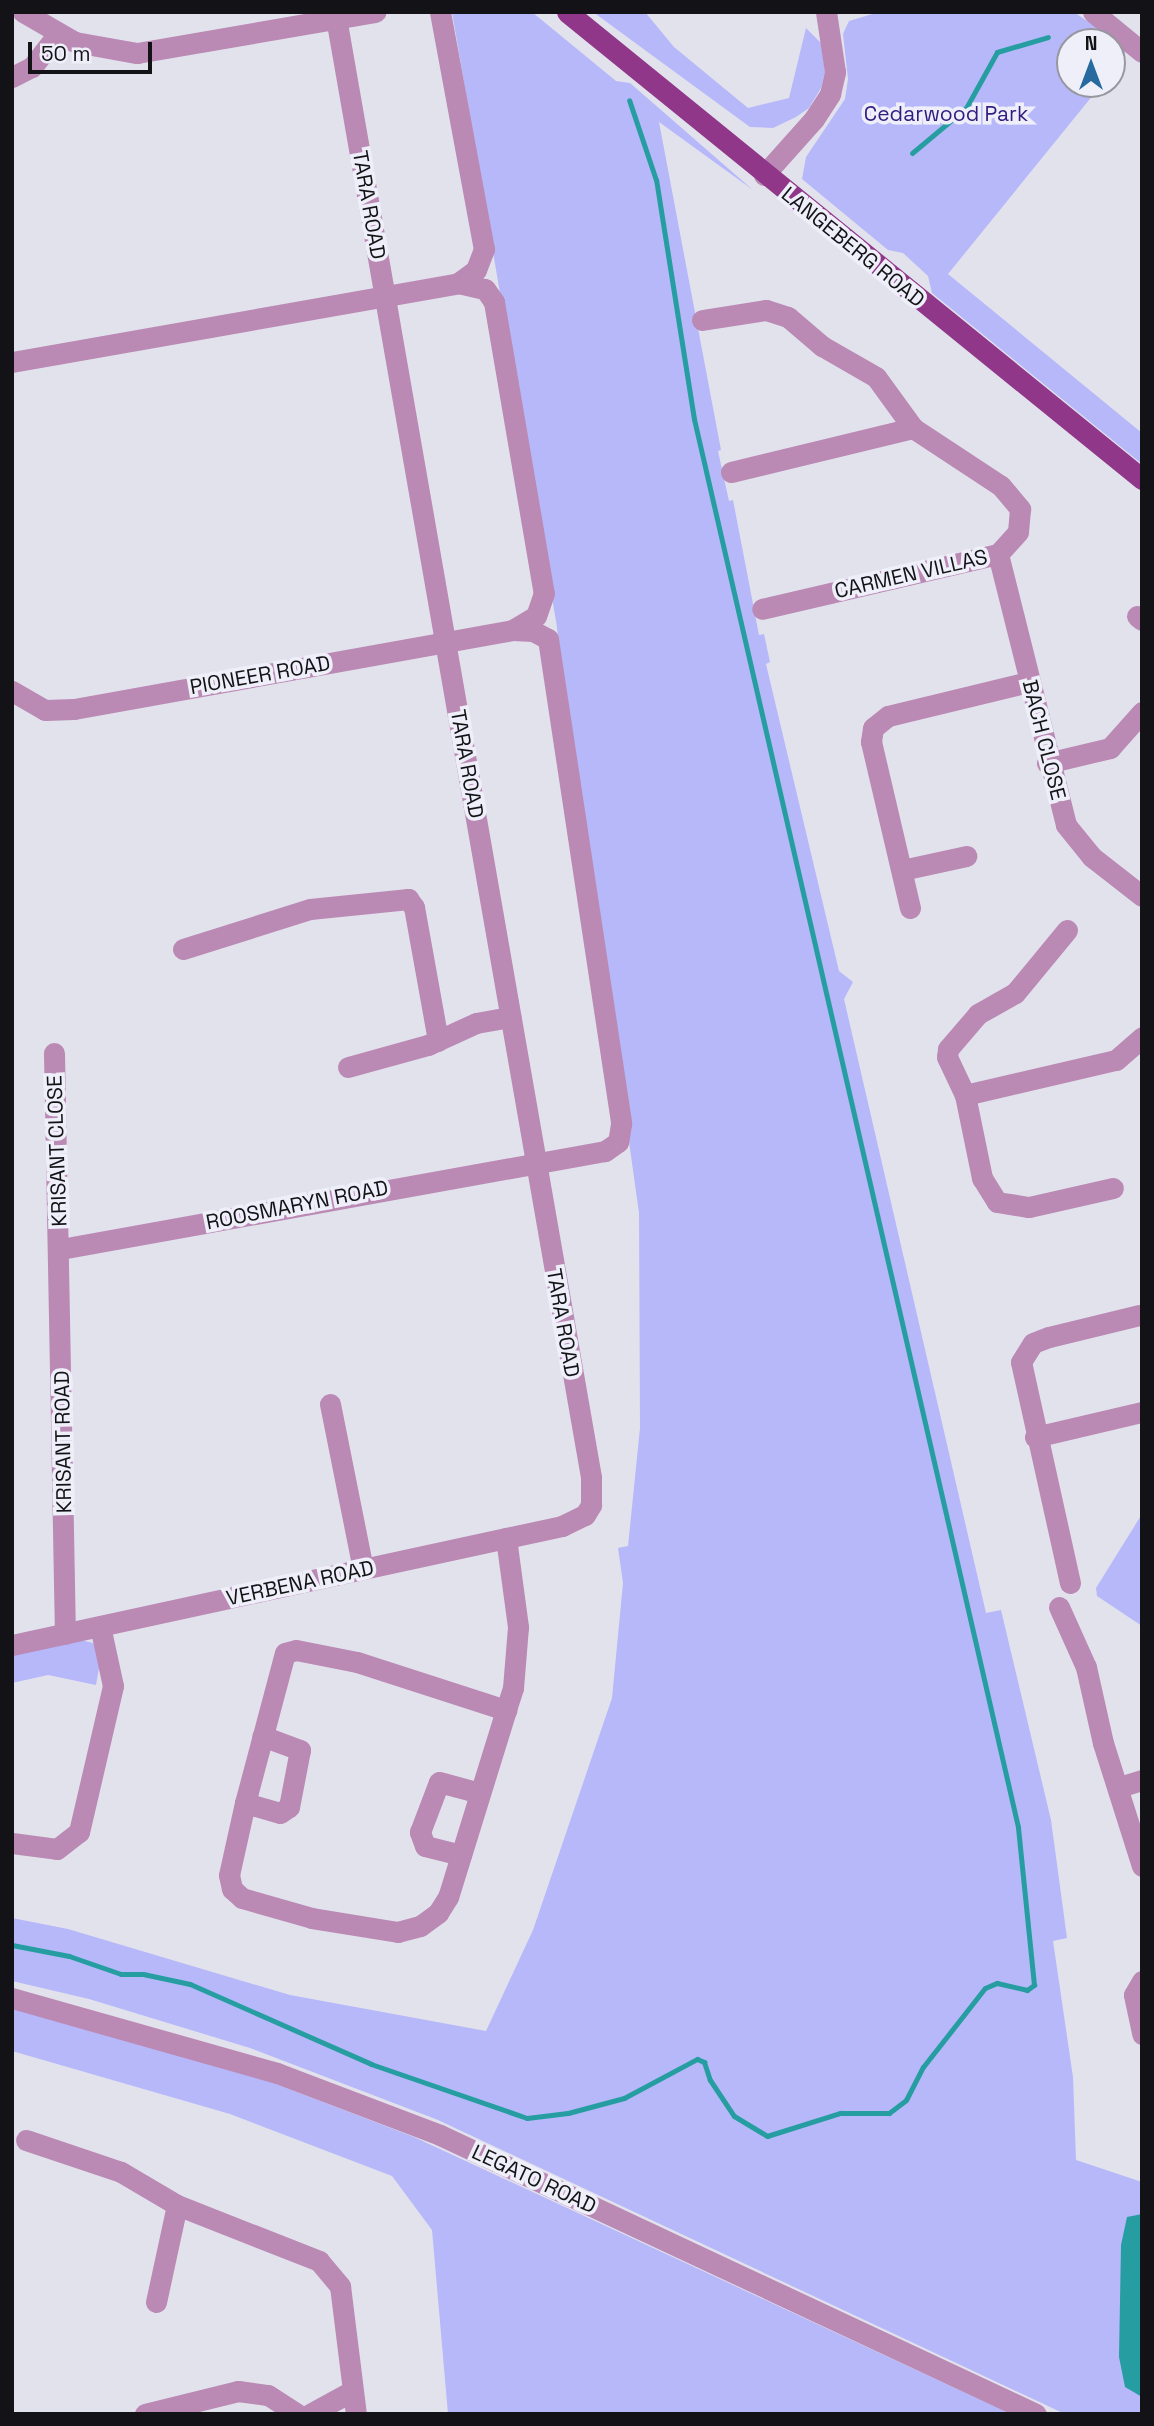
<!DOCTYPE html>
<html>
<head>
<meta charset="utf-8">
<style>
  body { margin:0 }
  #map { position:relative; width:1154px; height:2426px; overflow:hidden; background:#e2e2ed; font-family:"Space Grotesk",sans-serif }
  div>[style] { position:absolute }
  .green>* { inset:0; background:#b7b8fa }
  .water>* { inset:0; background:#269ea1 }
  .stream>* { height:5px; margin:-2.5px; padding:0 2.5px; transform-origin:2.5px; border-radius:2.5px; background:#269ea1 }
  .minor>* { height:21px; margin:-10.5px; padding:0 10.5px; transform-origin:10.5px; border-radius:10.5px; background:#ba89b4 }
  .major>* { height:21px; margin:-10.5px; padding:0 10.5px; transform-origin:10.5px; border-radius:10.5px; background:#903789 }
  span { translate:-50% -50%; white-space:nowrap; text-align:center; line-height:1.15; -webkit-text-stroke:7px #efeffa; paint-order:stroke }
  .park-label { font-size:21px; color:#311c80 }
  .street-label { font-size:21px; color:#131317 }
  .frame { position:absolute; inset:0; border:14px solid #131317; pointer-events:none }
  .north { position:absolute; left:1056px; top:28px; width:70px; height:70px; box-sizing:border-box; background:#efeffa; border:2px solid #97979f; border-radius:50%; rotate:0deg; font-size:19px; font-weight:700; line-height:28px; text-align:center; color:#131317 }
  .north::after { content:''; display:block; margin:auto; width:24px; height:32px; background:#276a9f; clip-path:polygon(50% 0,100% 100%,50% 72%,0 100%) }
  .scale { position:absolute; left:28px; top:42px; width:124px; height:32px; box-sizing:border-box; border:4px solid #131317; border-top:0; padding-left:9px; font-size:21px; line-height:24px; white-space:nowrap; color:#131317; -webkit-text-stroke:5px #efeffa; paint-order:stroke }
</style>
</head>
<body>
<div id="map">
  <div class="green">
    <i style="clip-path:polygon(452px 12px,532px 12px,616px 81px,630px 83px,753px 190px,659px 122px,721px 450px,718px 451px,729px 501px,733px 500px,759px 635px,764px 634px,770px 662px,766px 664px,839px 971px,853px 982px,844px 999px,986px 1613px,1001px 1610px,1051px 1820px,1067px 1938px,1053px 1941px,1073px 2077px,1076px 2160px,1142px 2182px,1142px 2414px,1065px 2414px,438px 2120px,250px 2048px,89px 1999px,12px 1981px,12px 1918px,68px 1929px,290px 1995px,486px 2031px,533px 1930px,612px 1698px,623px 1583px,618px 1548px,628px 1546px,640px 1428px,639px 1213px,556px 621px)"></i>
    <i style="clip-path:polygon(593px 12px,645px 12px,674px 47px,748px 108px,789px 98px,806px 28px,821px 43px,825px 72px,821px 88px,809px 108px,796px 117px,773px 128px,750px 127px)"></i>
    <i style="clip-path:polygon(879px 12px,1074px 12px,1125px 47px,1125px 56px,1112px 72px,1112px 42px,1070px 42px,1070px 84px,1102px 84px,948px 274px,1142px 433px,1142px 464px,932px 293px,928px 276px,903px 253px,888px 250px,802px 179px,806px 157px,845px 99px,848px 79px,843px 34px,849px 21px)"></i>
    <i style="clip-path:polygon(1142px 1514px,1142px 1626px,1097px 1596px,1096px 1588px)"></i>
    <i style="clip-path:polygon(81px 1640px,93px 1643px,101px 1657px,96px 1685px,48px 1675px,12px 1683px,12px 1655px)"></i>
    <i style="clip-path:polygon(12px 2004px,219px 2062px,414px 2137px,1011px 2414px,448px 2414px,432px 2230px,392px 2176px,230px 2114px,12px 2051px)"></i>
  </div>
  <div class="water">
    <i style="clip-path:polygon(1142px 2214px,1142px 2397px,1125px 2387px,1119px 2357px,1121px 2245px,1127px 2217px)"></i>
  </div>
  <div class="stream">
    <i style="left:912px;top:153px;width:70px;rotate:-39.8deg"></i>
    <i style="left:966px;top:108px;width:64px;rotate:-61deg"></i>
    <i style="left:997px;top:52px;width:53px;rotate:-16.4deg"></i>
    <i style="left:12px;top:1945px;width:58px;rotate:10.9deg"></i>
    <i style="left:69px;top:1956px;width:55px;rotate:19.1deg"></i>
    <i style="left:121px;top:1974px;width:22px"></i>
    <i style="left:143px;top:1974px;width:48px;rotate:12deg"></i>
    <i style="left:190px;top:1984px;width:198px;rotate:23.8deg"></i>
    <i style="left:371px;top:2064px;width:165px;rotate:19.1deg"></i>
    <i style="left:527px;top:2118px;width:41px;rotate:-7deg"></i>
    <i style="left:568px;top:2113px;width:58px;rotate:-15deg"></i>
    <i style="left:624px;top:2098px;width:83px;rotate:-28.1deg"></i>
    <i style="left:697px;top:2059px;width:8px;rotate:23deg"></i>
    <i style="left:704px;top:2062px;width:19px;rotate:72deg"></i>
    <i style="left:710px;top:2080px;width:43px;rotate:56.3deg"></i>
    <i style="left:734px;top:2116px;width:39px;rotate:31deg"></i>
    <i style="left:767px;top:2136px;width:77px;rotate:-17.5deg"></i>
    <i style="left:840px;top:2113px;width:49px"></i>
    <i style="left:889px;top:2113px;width:21px;rotate:-37deg"></i>
    <i style="left:906px;top:2100px;width:37px;rotate:-63deg"></i>
    <i style="left:923px;top:2067px;width:100px;rotate:-51.9deg"></i>
    <i style="left:985px;top:1988px;width:13px;rotate:-23deg"></i>
    <i style="left:997px;top:1983px;width:31px;rotate:13deg"></i>
    <i style="left:1027px;top:1990px;width:9px;rotate:-36deg"></i>
    <i style="left:1034px;top:1985px;width:159px;rotate:-95.8deg"></i>
    <i style="left:1018px;top:1827px;width:1445px;rotate:-102.96deg"></i>
    <i style="left:694px;top:419px;width:242px;rotate:-99deg"></i>
    <i style="left:656px;top:180px;width:84px;rotate:-108.6deg"></i>
  </div>
  <div class="minor">
    <i style="left:23px;top:12px;width:60px;rotate:30deg"></i>
    <i style="left:75px;top:42px;width:63px;rotate:10.1deg"></i>
    <i style="left:137px;top:53px;width:242px;rotate:-9.8deg"></i>
    <i style="left:440px;top:12px;width:241px;rotate:79.5deg"></i>
    <i style="left:484px;top:249px;width:22px;rotate:111deg"></i>
    <i style="left:476px;top:270px;width:22px;rotate:144deg"></i>
    <i style="left:1093px;top:12px;width:63px;rotate:39.2deg"></i>
    <i style="left:12px;top:77px;width:22px;rotate:-27deg"></i>
    <i style="left:32px;top:67px;width:41px;rotate:-52deg"></i>
    <i style="left:764px;top:175px;width:75px;rotate:-48.2deg"></i>
    <i style="left:814px;top:119px;width:30px;rotate:-57deg"></i>
    <i style="left:830px;top:94px;width:23px;rotate:-77deg"></i>
    <i style="left:835px;top:72px;width:61px;rotate:-98.5deg"></i>
    <i style="left:702px;top:320px;width:65px;rotate:-8.9deg"></i>
    <i style="left:766px;top:310px;width:23px;rotate:18deg"></i>
    <i style="left:788px;top:317px;width:45px;rotate:40.5deg"></i>
    <i style="left:822px;top:346px;width:62px;rotate:29.9deg"></i>
    <i style="left:876px;top:377px;width:63px;rotate:54deg"></i>
    <i style="left:913px;top:428px;width:105px;rotate:33.4deg"></i>
    <i style="left:1001px;top:486px;width:30px;rotate:50deg"></i>
    <i style="left:1020px;top:509px;width:23px;rotate:95deg"></i>
    <i style="left:1018px;top:532px;width:30px;rotate:132deg"></i>
    <i style="left:998px;top:554px;width:242px;rotate:166.9deg"></i>
    <i style="left:12px;top:362px;width:453px;rotate:-10deg"></i>
    <i style="left:458px;top:283px;width:28px;rotate:13deg"></i>
    <i style="left:485px;top:289px;width:16px;rotate:55deg"></i>
    <i style="left:494px;top:302px;width:295px;rotate:80.3deg"></i>
    <i style="left:544px;top:593px;width:24px;rotate:109deg"></i>
    <i style="left:536px;top:616px;width:27px;rotate:149deg"></i>
    <i style="left:731px;top:472px;width:187px;rotate:-13.6deg"></i>
    <i style="left:998px;top:554px;width:279px;rotate:75.9deg"></i>
    <i style="left:1066px;top:825px;width:41px;rotate:50.9deg"></i>
    <i style="left:1092px;top:857px;width:63px;rotate:38deg"></i>
    <i style="left:1137px;top:616px;width:6px;rotate:39deg"></i>
    <i style="left:12px;top:691px;width:38px;rotate:30deg"></i>
    <i style="left:45px;top:710px;width:29px;rotate:-2deg"></i>
    <i style="left:74px;top:709px;width:446px;rotate:-10.2deg"></i>
    <i style="left:513px;top:630px;width:20px;rotate:3deg"></i>
    <i style="left:533px;top:631px;width:17px;rotate:28deg"></i>
    <i style="left:548px;top:639px;width:490px;rotate:81.4deg"></i>
    <i style="left:621px;top:1124px;width:18px;rotate:99deg"></i>
    <i style="left:618px;top:1142px;width:16px;rotate:145deg"></i>
    <i style="left:605px;top:1151px;width:553px;rotate:169.79deg"></i>
    <i style="left:1047px;top:763px;width:65px;rotate:-13.4deg"></i>
    <i style="left:1110px;top:748px;width:48px;rotate:-48.4deg"></i>
    <i style="left:902px;top:870px;width:66px;rotate:-12.3deg"></i>
    <i style="left:910px;top:908px;width:171px;rotate:-103.2deg"></i>
    <i style="left:871px;top:742px;width:14px;rotate:-82deg"></i>
    <i style="left:873px;top:728px;width:19px;rotate:-39deg"></i>
    <i style="left:888px;top:716px;width:145px;rotate:-13.6deg"></i>
    <i style="left:1067px;top:930px;width:82px;rotate:129.5deg"></i>
    <i style="left:1015px;top:993px;width:43px;rotate:150.4deg"></i>
    <i style="left:978px;top:1014px;width:46px;rotate:130.6deg"></i>
    <i style="left:948px;top:1049px;width:8px;rotate:97deg"></i>
    <i style="left:947px;top:1057px;width:42px;rotate:64.7deg"></i>
    <i style="left:965px;top:1095px;width:85px;rotate:78.4deg"></i>
    <i style="left:982px;top:1178px;width:28px;rotate:58deg"></i>
    <i style="left:997px;top:1202px;width:32px;rotate:9deg"></i>
    <i style="left:1029px;top:1207px;width:86px;rotate:-12.7deg"></i>
    <i style="left:183px;top:949px;width:133px;rotate:-17.5deg"></i>
    <i style="left:310px;top:909px;width:99px;rotate:-5.8deg"></i>
    <i style="left:408px;top:899px;width:10px;rotate:53deg"></i>
    <i style="left:414px;top:907px;width:136px;rotate:79.8deg"></i>
    <i style="left:54px;top:1053px;width:581px;rotate:88.92deg"></i>
    <i style="left:348px;top:1067px;width:83px;rotate:-15.4deg"></i>
    <i style="left:428px;top:1045px;width:53px;rotate:-24.6deg"></i>
    <i style="left:476px;top:1023px;width:35px;rotate:-10deg"></i>
    <i style="left:965px;top:1095px;width:155px;rotate:-13.1deg"></i>
    <i style="left:1116px;top:1060px;width:35px;rotate:-41deg"></i>
    <i style="left:330px;top:1404px;width:168px;rotate:78.7deg"></i>
    <i style="left:1035px;top:1437px;width:110px;rotate:-13.2deg"></i>
    <i style="left:506px;top:1538px;width:90px;rotate:82.3deg"></i>
    <i style="left:518px;top:1627px;width:61px;rotate:94.7deg"></i>
    <i style="left:513px;top:1688px;width:23px;rotate:108deg"></i>
    <i style="left:506px;top:1710px;width:196px;rotate:107.2deg"></i>
    <i style="left:448px;top:1897px;width:19px;rotate:122deg"></i>
    <i style="left:438px;top:1913px;width:22px;rotate:144deg"></i>
    <i style="left:420px;top:1926px;width:23px;rotate:165deg"></i>
    <i style="left:398px;top:1932px;width:87px;rotate:-170.8deg"></i>
    <i style="left:312px;top:1918px;width:73px;rotate:-164.1deg"></i>
    <i style="left:242px;top:1898px;width:13px;rotate:-138deg"></i>
    <i style="left:232px;top:1889px;width:14px;rotate:-102deg"></i>
    <i style="left:229px;top:1875px;width:74px;rotate:-77.5deg"></i>
    <i style="left:245px;top:1803px;width:155px;rotate:-75.1deg"></i>
    <i style="left:285px;top:1653px;width:11px;rotate:-15deg"></i>
    <i style="left:296px;top:1650px;width:62px;rotate:11.1deg"></i>
    <i style="left:357px;top:1662px;width:157px;rotate:17.9deg"></i>
    <i style="left:1070px;top:1583px;width:226px;rotate:-102.5deg"></i>
    <i style="left:1021px;top:1362px;width:22px;rotate:-58deg"></i>
    <i style="left:1033px;top:1343px;width:17px;rotate:-21deg"></i>
    <i style="left:1049px;top:1337px;width:93px;rotate:-13.7deg"></i>
    <i style="left:1059px;top:1607px;width:66px;rotate:65.8deg"></i>
    <i style="left:1086px;top:1667px;width:78px;rotate:77.4deg"></i>
    <i style="left:1103px;top:1743px;width:129px;rotate:72.4deg"></i>
    <i style="left:12px;top:1645px;width:563px;rotate:-12.21deg"></i>
    <i style="left:562px;top:1526px;width:25px;rotate:-26deg"></i>
    <i style="left:585px;top:1515px;width:12px;rotate:-59deg"></i>
    <i style="left:591px;top:1505px;width:28px;rotate:-90deg"></i>
    <i style="left:591px;top:1477px;width:1487px;rotate:-99.91deg"></i>
    <i style="left:1119px;top:1787px;width:24px;rotate:-17deg"></i>
    <i style="left:245px;top:1803px;width:36px;rotate:16deg"></i>
    <i style="left:280px;top:1813px;width:11px;rotate:-34deg"></i>
    <i style="left:289px;top:1807px;width:58px;rotate:-79.1deg"></i>
    <i style="left:300px;top:1750px;width:40px;rotate:-159.8deg"></i>
    <i style="left:12px;top:1843px;width:45px;rotate:7.6deg"></i>
    <i style="left:57px;top:1849px;width:28px;rotate:-38deg"></i>
    <i style="left:79px;top:1832px;width:150px;rotate:-76.9deg"></i>
    <i style="left:113px;top:1686px;width:61px;rotate:-102.2deg"></i>
    <i style="left:461px;top:1855px;width:37px;rotate:-166deg"></i>
    <i style="left:425px;top:1846px;width:15px;rotate:-110deg"></i>
    <i style="left:420px;top:1832px;width:53px;rotate:-69.2deg"></i>
    <i style="left:439px;top:1782px;width:42px;rotate:15deg"></i>
    <i style="left:1142px;top:1981px;width:16px;rotate:120deg"></i>
    <i style="left:1134px;top:1995px;width:40px;rotate:78deg"></i>
    <i style="left:12px;top:1998px;width:275px;rotate:15.8deg"></i>
    <i style="left:277px;top:2073px;width:174px;rotate:20.8deg"></i>
    <i style="left:440px;top:2135px;width:658px;rotate:25.09deg"></i>
    <i style="left:26px;top:2140px;width:100px;rotate:18.6deg"></i>
    <i style="left:121px;top:2172px;width:65px;rotate:30.5deg"></i>
    <i style="left:177px;top:2205px;width:153px;rotate:21.5deg"></i>
    <i style="left:319px;top:2261px;width:33px;rotate:50deg"></i>
    <i style="left:340px;top:2286px;width:129px;rotate:82.9deg"></i>
    <i style="left:156px;top:2302px;width:99px;rotate:-77.8deg"></i>
    <i style="left:145px;top:2414px;width:96px;rotate:-13.9deg"></i>
    <i style="left:238px;top:2391px;width:30px;rotate:8deg"></i>
    <i style="left:268px;top:2395px;width:35px;rotate:33deg"></i>
    <i style="left:310px;top:2414px;width:48px;rotate:-28.7deg"></i>
  </div>
  <div class="major">
    <i style="left:567px;top:12px;width:741px;rotate:39.08deg"></i>
  </div>
  <div class="park-label">
    <span style="left:946px;top:114px">Cedarwood Park</span>
  </div>
  <div class="street-label">
    <span style="left:369px;top:205px;rotate:80deg">TARA ROAD</span>
    <span style="left:853px;top:247px;rotate:39deg">LANGEBERG ROAD</span>
    <span style="left:911px;top:574px;rotate:-13deg">CARMEN VILLAS</span>
    <span style="left:260px;top:675px;rotate:-10deg">PIONEER ROAD</span>
    <span style="left:1044px;top:740px;rotate:76deg">BACH CLOSE</span>
    <span style="left:467px;top:764px;rotate:80deg">TARA ROAD</span>
    <span style="left:57px;top:1151px;rotate:-92deg">KRISANT CLOSE</span>
    <span style="left:297px;top:1205px;rotate:-11deg">ROOSMARYN ROAD</span>
    <span style="left:563px;top:1323px;rotate:80deg">TARA ROAD</span>
    <span style="left:63px;top:1442px;rotate:-91deg">KRISANT ROAD</span>
    <span style="left:300px;top:1583px;rotate:-12deg">VERBENA ROAD</span>
    <span style="left:534px;top:2179px;rotate:25deg">LEGATO ROAD</span>
  </div>
  <div class="frame"></div>
  <div class="north">N</div>
  <div class="scale">50 m</div>
</div>
</body>
</html>
